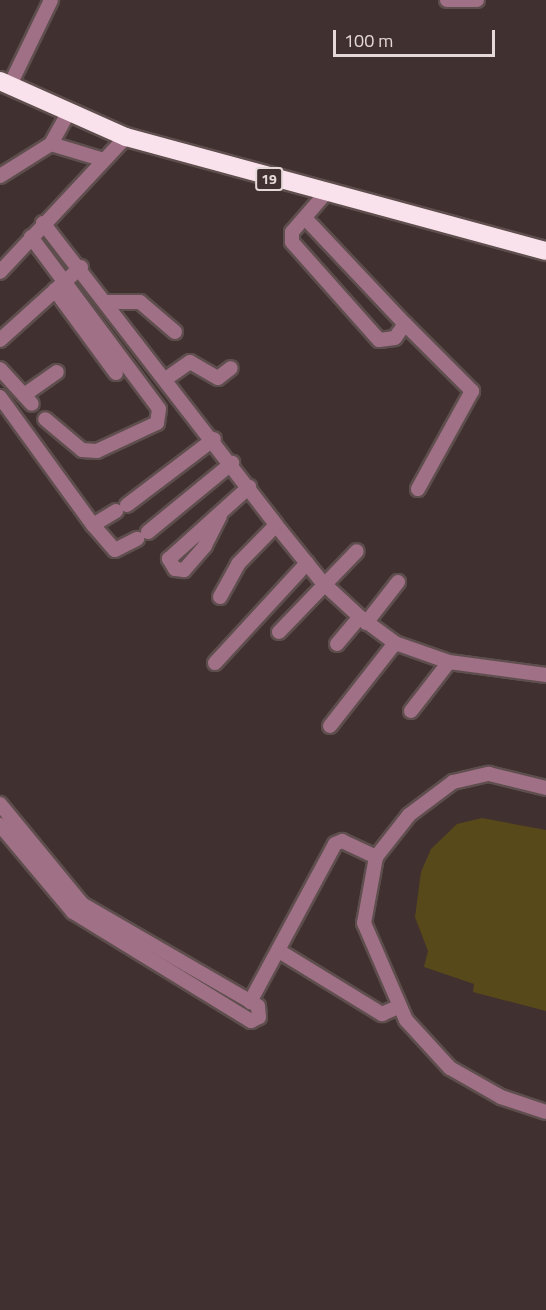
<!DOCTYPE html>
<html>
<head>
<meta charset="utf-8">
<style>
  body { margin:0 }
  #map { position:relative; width:546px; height:1310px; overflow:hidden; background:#40302f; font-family:"Titillium Web",sans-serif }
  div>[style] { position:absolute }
  .green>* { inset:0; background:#58491b }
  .roads { filter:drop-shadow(2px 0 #5e4e4d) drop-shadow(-2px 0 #5e4e4d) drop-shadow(0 2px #5e4e4d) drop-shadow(0 -2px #5e4e4d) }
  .minor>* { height:14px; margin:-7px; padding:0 7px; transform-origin:7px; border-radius:7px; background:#a07086 }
  .highway>* { height:18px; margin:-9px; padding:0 9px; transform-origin:9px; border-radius:9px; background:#fae2ec }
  span { translate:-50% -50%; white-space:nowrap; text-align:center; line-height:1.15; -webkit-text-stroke:4.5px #40302f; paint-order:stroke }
  .shield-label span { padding:2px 4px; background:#40302f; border:2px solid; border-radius:4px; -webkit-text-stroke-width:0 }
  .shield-label { font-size:14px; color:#e4d9d8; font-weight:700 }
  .scale { position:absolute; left:333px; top:30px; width:162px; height:27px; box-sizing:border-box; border:3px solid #e4d9d8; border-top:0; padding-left:8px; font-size:18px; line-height:21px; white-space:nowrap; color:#e4d9d8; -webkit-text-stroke:4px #40302f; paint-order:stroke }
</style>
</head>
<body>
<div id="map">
  <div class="green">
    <i style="clip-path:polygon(482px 818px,546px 830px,546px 1011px,473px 992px,474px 984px,424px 967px,428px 951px,415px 917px,421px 872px,431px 849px,457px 824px)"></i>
  </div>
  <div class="roads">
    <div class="minor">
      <i style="left:447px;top:0;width:30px"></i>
      <i style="left:10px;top:85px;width:94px;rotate:-64.2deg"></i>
      <i style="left:51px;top:144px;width:55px;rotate:16.8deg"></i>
      <i style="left:0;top:176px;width:60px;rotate:-32.1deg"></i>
      <i style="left:51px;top:144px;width:37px;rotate:-61deg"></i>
      <i style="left:305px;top:218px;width:146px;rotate:46.7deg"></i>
      <i style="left:405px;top:324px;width:17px;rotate:126deg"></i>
      <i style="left:395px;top:338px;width:16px;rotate:173deg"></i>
      <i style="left:379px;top:340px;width:131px;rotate:-131.6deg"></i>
      <i style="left:292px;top:242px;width:10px;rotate:-90deg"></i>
      <i style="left:292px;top:232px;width:49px;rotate:-49.1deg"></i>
      <i style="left:43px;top:223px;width:381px;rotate:52.3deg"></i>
      <i style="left:276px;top:525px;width:75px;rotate:51deg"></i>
      <i style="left:323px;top:583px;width:50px;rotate:42.6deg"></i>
      <i style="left:360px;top:617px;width:44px;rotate:36.6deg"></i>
      <i style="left:395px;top:643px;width:57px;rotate:19.4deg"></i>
      <i style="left:449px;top:662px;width:98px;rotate:7.6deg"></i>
      <i style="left:31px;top:237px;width:214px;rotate:53.3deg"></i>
      <i style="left:159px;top:409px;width:14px;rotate:98deg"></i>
      <i style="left:157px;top:423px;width:66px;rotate:155deg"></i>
      <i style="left:97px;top:451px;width:15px;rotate:-176deg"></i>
      <i style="left:82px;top:450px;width:48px;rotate:-140deg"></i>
      <i style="left:0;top:272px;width:185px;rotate:-47deg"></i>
      <i style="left:55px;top:290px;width:103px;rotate:53.7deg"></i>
      <i style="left:108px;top:302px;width:32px"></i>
      <i style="left:140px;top:302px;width:46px;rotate:40.6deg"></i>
      <i style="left:405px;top:324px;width:95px;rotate:45deg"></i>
      <i style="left:472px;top:391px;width:112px;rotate:118.9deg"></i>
      <i style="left:0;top:340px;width:109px;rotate:-42deg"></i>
      <i style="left:0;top:369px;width:47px;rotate:47.6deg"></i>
      <i style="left:167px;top:378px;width:28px;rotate:-35deg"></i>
      <i style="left:190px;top:362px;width:32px;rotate:30deg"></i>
      <i style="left:218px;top:378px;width:16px;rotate:-38deg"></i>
      <i style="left:24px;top:395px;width:40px;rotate:-34.9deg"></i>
      <i style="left:0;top:397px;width:158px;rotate:54deg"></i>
      <i style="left:93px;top:525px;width:27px;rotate:-31deg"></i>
      <i style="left:127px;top:505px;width:109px;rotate:-37.2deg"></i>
      <i style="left:220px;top:516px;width:34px;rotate:117deg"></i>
      <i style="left:205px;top:546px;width:32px;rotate:131deg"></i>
      <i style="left:184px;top:570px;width:9px;rotate:-174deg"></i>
      <i style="left:175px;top:569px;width:12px;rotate:-121deg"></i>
      <i style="left:169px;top:559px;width:108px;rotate:-42deg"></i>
      <i style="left:93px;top:525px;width:33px;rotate:49deg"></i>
      <i style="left:115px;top:550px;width:25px;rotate:-27deg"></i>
      <i style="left:148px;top:532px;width:109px;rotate:-39.4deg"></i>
      <i style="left:220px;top:597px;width:38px;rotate:-61deg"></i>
      <i style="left:238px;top:564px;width:54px;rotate:-45.7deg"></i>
      <i style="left:366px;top:623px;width:52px;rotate:-52deg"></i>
      <i style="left:279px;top:632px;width:112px;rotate:-46.1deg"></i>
      <i style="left:337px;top:644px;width:35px;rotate:-50deg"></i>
      <i style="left:215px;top:663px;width:136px;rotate:-47.4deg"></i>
      <i style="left:411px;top:711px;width:62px;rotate:-52.2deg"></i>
      <i style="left:330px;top:726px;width:105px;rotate:-51.9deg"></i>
      <i style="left:0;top:804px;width:129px;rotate:50.6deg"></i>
      <i style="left:82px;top:904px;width:203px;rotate:30.1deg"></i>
      <i style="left:258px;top:1006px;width:11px;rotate:85deg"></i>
      <i style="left:259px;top:1017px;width:9px;rotate:153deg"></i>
      <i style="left:251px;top:1021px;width:209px;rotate:-148.5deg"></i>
      <i style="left:73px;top:912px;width:114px;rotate:-130deg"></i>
      <i style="left:376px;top:857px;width:67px;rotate:100.3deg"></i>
      <i style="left:364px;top:923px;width:106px;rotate:66.6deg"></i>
      <i style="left:406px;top:1020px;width:65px;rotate:47.5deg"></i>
      <i style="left:450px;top:1068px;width:59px;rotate:29.6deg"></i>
      <i style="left:501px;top:1097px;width:47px;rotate:18.4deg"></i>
      <i style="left:279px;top:951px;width:121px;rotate:31.5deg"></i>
      <i style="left:382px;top:1014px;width:17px;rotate:-24deg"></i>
      <i style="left:250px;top:1002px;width:179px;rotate:-61.7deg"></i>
      <i style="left:335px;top:844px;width:8px;rotate:-23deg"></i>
      <i style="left:342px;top:841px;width:38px;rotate:25deg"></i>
      <i style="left:376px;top:857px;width:53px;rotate:-51.8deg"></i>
      <i style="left:409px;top:815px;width:55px;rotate:-36.9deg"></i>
      <i style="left:453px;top:782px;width:37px;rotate:-13deg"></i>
      <i style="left:489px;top:774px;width:59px;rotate:13.8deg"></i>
    </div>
    <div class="highway">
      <i style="left:0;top:81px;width:138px;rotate:24deg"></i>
      <i style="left:126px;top:137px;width:435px;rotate:15.2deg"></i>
    </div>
  </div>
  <div class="shield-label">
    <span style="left:269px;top:179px">19</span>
  </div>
  <div class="scale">100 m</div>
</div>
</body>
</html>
